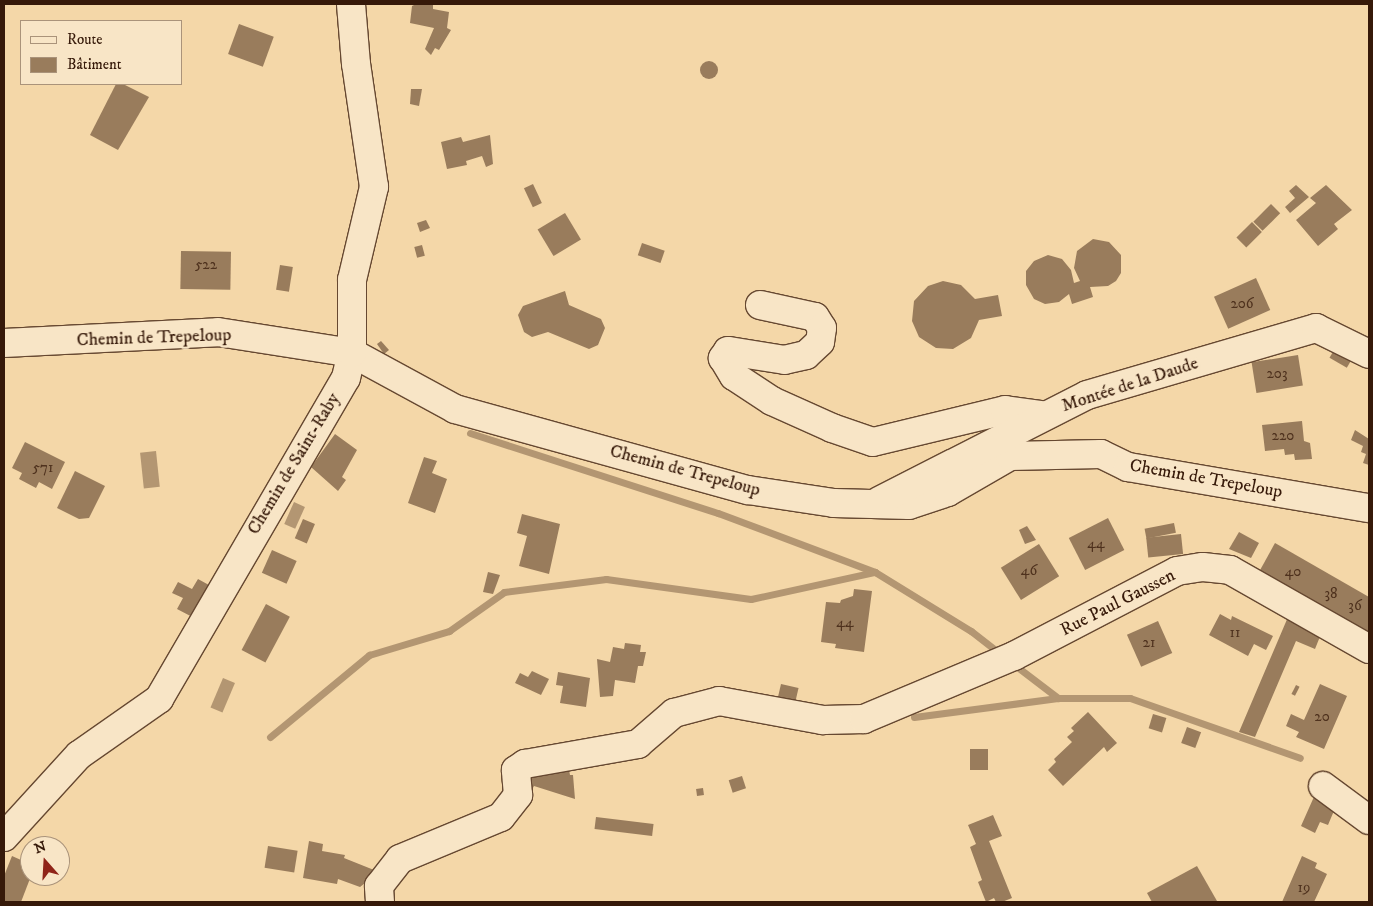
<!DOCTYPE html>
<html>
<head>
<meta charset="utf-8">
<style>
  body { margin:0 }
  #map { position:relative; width:1373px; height:906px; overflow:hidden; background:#f4d7a8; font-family:"IM FELL DW Pica",serif }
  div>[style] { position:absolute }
  .water>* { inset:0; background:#b39672; transform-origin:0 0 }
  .stream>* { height:7px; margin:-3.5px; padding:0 3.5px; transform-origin:3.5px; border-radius:3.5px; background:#b39672 }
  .building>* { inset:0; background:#997c5c; transform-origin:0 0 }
  .round { border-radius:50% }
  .roads { filter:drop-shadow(1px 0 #664831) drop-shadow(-1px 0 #664831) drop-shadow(0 1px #664831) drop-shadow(0 -1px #664831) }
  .minor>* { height:28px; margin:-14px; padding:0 14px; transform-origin:14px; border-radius:14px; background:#f8e5c6 }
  span { translate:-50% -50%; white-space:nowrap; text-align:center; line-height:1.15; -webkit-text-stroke:5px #f8e5c6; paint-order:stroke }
  .number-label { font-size:15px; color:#4f321e }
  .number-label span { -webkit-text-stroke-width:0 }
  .street-label { font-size:18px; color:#361909 }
  .frame { position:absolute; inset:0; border:5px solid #361909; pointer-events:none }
  .legend { position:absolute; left:20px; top:20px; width:162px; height:65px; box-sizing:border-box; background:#f8e5c6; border:1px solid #aa937a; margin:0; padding:6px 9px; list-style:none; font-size:15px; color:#361909 }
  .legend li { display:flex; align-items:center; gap:10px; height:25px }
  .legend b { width:25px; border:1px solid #aa937a }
  .north { position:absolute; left:20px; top:836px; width:50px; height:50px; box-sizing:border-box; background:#f8e5c6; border:1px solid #aa937a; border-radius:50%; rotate:341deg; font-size:14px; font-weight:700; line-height:20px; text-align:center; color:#361909 }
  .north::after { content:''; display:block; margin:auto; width:18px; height:22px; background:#8f2418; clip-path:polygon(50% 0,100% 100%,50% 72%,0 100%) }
</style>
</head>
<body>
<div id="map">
  <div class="water">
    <i style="left:156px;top:451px;width:36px;height:16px;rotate:84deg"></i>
    <i style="left:294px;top:502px;width:12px;height:24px;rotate:24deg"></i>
    <i style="left:223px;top:678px;width:13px;height:32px;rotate:23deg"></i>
  </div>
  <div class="stream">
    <i style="left:470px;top:433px;width:261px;rotate:17.9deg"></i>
    <i style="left:718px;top:513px;width:168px;rotate:20.6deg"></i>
    <i style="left:875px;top:572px;width:113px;rotate:31.6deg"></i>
    <i style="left:971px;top:631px;width:37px;rotate:38deg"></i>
    <i style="left:1012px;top:663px;width:58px;rotate:37.3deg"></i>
    <i style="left:914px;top:717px;width:145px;rotate:-7.5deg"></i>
    <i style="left:1058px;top:698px;width:72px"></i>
    <i style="left:1130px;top:698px;width:180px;rotate:19.4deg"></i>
    <i style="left:270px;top:737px;width:129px;rotate:-39.6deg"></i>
    <i style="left:369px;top:655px;width:84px;rotate:-16.7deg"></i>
    <i style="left:449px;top:631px;width:67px;rotate:-35.3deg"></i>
    <i style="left:504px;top:592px;width:103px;rotate:-7.3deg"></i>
    <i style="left:606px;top:579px;width:146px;rotate:7.9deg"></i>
    <i style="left:751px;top:599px;width:127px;rotate:-12.3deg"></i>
  </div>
  <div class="building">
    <i style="clip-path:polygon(416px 4px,433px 4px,433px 9px,449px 12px,447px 28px,451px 30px,439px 50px,435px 48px,431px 55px,425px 49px,434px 28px,410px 23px,412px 6px)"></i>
    <i style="left:239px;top:24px;width:37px;height:32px;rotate:20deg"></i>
    <i class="round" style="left:700px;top:61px;width:18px;height:18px"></i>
    <i style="clip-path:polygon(116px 84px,123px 84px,149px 97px,118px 150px,90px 135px)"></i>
    <i style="clip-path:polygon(411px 89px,422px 89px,419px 106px,410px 104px)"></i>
    <i style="clip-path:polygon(490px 135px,493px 164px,486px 167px,482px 156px,466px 161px,467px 165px,447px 169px,441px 142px,461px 137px,463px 142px)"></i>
    <i style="left:533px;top:184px;width:21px;height:10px;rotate:65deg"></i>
    <i style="clip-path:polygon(1296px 185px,1309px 197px,1290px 213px,1285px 207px,1295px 198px,1289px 191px)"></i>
    <i style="clip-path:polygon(1326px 185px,1352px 210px,1334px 224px,1338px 229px,1318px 246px,1296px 220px,1316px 203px,1310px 198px)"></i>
    <i style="left:1271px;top:204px;width:13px;height:25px;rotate:45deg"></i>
    <i style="left:565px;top:213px;width:31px;height:32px;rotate:59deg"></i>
    <i style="clip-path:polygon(426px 220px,430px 228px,420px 232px,417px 223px)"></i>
    <i style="left:1252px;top:222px;width:14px;height:22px;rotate:45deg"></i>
    <i style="clip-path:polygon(1093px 239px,1109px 242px,1121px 255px,1121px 273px,1116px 281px,1108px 286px,1090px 287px,1093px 297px,1072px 304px,1069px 294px,1059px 302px,1045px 304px,1034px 299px,1026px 285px,1026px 271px,1034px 261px,1048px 255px,1062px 259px,1071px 270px,1074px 283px,1080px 281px,1074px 268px,1077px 251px)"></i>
    <i style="left:642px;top:243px;width:24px;height:13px;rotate:19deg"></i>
    <i style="left:422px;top:245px;width:11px;height:8px;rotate:75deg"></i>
    <i style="left:181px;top:251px;width:50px;height:38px;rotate:1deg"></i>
    <i style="left:280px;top:265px;width:13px;height:25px;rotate:9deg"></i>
    <i style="left:1256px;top:278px;width:35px;height:46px;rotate:66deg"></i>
    <i style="clip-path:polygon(943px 281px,961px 285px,975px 299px,998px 295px,1002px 316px,979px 320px,971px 338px,953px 349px,936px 348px,919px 337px,912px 321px,914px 301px,928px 286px)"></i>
    <i style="clip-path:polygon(565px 291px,569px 305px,601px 319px,605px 328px,598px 345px,589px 349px,548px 332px,532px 337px,524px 332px,518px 315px,523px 306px)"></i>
    <i style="clip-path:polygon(381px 341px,389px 350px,384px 354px,377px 344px)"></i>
    <i style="left:1334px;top:350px;width:20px;height:9px;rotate:30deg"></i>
    <i style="left:1298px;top:355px;width:31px;height:47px;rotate:81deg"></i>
    <i style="clip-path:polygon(1302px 421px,1304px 441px,1310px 443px,1312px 459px,1295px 460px,1294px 454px,1285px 455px,1284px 449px,1265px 451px,1262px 425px)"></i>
    <i style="clip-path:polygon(1355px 430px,1369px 439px,1369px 465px,1363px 463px,1366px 454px,1361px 452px,1363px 446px,1351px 440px)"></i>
    <i style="clip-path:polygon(335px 434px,357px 450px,342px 477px,346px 480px,338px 491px,311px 467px)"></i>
    <i style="clip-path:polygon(25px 442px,65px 462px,52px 489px,39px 482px,36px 488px,19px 479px,22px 473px,12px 468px)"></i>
    <i style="clip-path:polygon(424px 457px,437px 461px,432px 473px,447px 479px,435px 513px,408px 503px)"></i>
    <i style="clip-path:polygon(75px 471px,105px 486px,89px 518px,79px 519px,57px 508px)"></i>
    <i style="clip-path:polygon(522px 514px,560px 524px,549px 574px,519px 566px,527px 536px,517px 533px)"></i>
    <i style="left:1108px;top:518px;width:36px;height:44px;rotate:63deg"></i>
    <i style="left:303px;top:519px;width:13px;height:21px;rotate:23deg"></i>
    <i style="left:1174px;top:523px;width:10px;height:30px;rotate:79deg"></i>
    <i style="clip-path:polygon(1027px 526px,1036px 540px,1025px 544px,1019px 530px)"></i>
    <i style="clip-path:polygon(1239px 532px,1259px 543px,1251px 558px,1229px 549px)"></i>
    <i style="left:1181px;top:534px;width:20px;height:35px;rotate:84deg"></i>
    <i style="clip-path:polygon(1275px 543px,1369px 597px,1369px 634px,1259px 572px)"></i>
    <i style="left:1039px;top:544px;width:38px;height:45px;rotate:58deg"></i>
    <i style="left:272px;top:550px;width:27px;height:25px;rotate:24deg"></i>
    <i style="clip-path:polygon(488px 572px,500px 575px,493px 594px,483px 592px)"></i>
    <i style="clip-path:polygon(198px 579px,218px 590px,200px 621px,177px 609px,183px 598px,172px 593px,178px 582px,192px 589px)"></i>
    <i style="clip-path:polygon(854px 589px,872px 591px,864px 652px,835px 648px,836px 644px,821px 642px,826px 602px,840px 603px,841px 600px,853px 596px)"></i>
    <i style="left:266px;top:604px;width:27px;height:52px;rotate:28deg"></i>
    <i style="clip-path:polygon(1220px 614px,1231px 620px,1232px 616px,1273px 636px,1266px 650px,1254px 644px,1248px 656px,1209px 635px)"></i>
    <i style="clip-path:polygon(1288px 617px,1321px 634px,1315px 649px,1296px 641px,1255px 737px,1239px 732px)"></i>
    <i style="left:1158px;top:621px;width:35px;height:34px;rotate:66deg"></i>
    <i style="clip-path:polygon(625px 643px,641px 645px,640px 652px,646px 652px,643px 666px,638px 666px,635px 683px,615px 680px,613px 696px,600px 697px,597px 659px,610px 662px,613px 647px,624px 649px)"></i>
    <i style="clip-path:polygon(532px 671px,549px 679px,541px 695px,515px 683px,520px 673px,528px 677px)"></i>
    <i style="clip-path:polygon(558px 672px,590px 678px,586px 707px,560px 703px,563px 686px,556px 685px)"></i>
    <i style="left:781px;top:684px;width:18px;height:19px;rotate:13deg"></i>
    <i style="clip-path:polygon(1320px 684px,1347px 696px,1324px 749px,1296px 737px,1299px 732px,1286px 726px,1291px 714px,1304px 720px)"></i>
    <i style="left:1296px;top:685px;width:4px;height:10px;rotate:27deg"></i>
    <i style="clip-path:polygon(1088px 712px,1117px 743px,1107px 752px,1104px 747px,1063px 786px,1048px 770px,1056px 762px,1054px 759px,1072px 742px,1067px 737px,1074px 731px,1071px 728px)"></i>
    <i style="left:1153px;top:714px;width:14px;height:15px;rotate:17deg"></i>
    <i style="left:1187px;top:727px;width:15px;height:17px;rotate:20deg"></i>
    <i style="left:970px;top:749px;width:18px;height:21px"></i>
    <i style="clip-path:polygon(568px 765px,570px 775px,573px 775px,575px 799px,534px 786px,530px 793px,526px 771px)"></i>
    <i style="left:742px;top:776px;width:13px;height:14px;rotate:72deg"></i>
    <i style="left:703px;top:788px;width:7px;height:7px;rotate:82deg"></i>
    <i style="clip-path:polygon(1317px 790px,1336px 806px,1328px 825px,1320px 822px,1315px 833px,1301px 826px)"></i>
    <i style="clip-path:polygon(993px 815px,1002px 836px,989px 841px,1012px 898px,1002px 902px,996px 902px,994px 898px,986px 902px,978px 882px,982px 880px,970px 847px,976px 844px,968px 825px)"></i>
    <i style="left:596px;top:817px;width:58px;height:12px;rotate:7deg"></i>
    <i style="clip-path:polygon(309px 841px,323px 844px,322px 851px,345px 855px,344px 858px,379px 872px,360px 887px,338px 879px,337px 884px,303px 878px)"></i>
    <i style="left:268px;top:846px;width:30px;height:22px;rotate:9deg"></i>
    <i style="clip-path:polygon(12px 856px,30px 864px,31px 876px,21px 902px,4px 902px,4px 876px)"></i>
    <i style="clip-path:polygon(1302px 856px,1317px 863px,1315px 868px,1327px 874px,1314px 902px,1282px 902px)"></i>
    <i style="clip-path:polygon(1197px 866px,1217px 901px,1152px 902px,1147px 893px)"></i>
  </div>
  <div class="roads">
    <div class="minor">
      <i style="left:760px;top:305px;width:56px;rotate:12.3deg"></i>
      <i style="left:815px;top:317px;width:13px;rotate:58deg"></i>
      <i style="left:822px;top:328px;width:14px;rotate:98deg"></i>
      <i style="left:820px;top:342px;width:19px;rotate:137deg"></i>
      <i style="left:806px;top:355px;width:22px;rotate:167deg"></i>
      <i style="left:785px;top:360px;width:58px;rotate:-171deg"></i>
      <i style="left:728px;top:351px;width:9px;rotate:126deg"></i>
      <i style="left:723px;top:358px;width:21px;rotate:59deg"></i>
      <i style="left:734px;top:376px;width:45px;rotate:33.3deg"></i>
      <i style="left:772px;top:401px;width:66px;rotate:24.2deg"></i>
      <i style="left:832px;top:428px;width:43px;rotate:18.9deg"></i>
      <i style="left:873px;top:442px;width:136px;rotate:-13.6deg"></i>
      <i style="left:1005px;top:410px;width:37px;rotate:8deg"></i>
      <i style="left:4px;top:343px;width:214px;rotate:-2.9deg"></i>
      <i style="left:218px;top:332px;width:136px;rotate:8.9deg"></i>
      <i style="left:352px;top:353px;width:117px;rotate:28.5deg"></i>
      <i style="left:455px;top:409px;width:304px;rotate:15.5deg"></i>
      <i style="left:748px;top:490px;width:87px;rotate:8.6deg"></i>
      <i style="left:834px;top:503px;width:75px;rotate:1.5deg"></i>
      <i style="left:909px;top:505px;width:41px;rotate:-18.4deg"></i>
      <i style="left:948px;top:492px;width:72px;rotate:-30.1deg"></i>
      <i style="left:1010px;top:456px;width:91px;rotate:-1.3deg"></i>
      <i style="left:1101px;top:454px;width:30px;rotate:26deg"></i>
      <i style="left:1128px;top:467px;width:244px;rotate:9.7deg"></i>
      <i style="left:879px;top:501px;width:233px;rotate:-27deg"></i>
      <i style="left:1087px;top:395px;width:239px;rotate:-16.3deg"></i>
      <i style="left:1316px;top:328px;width:59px;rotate:26.1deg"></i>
      <i style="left:1323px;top:786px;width:57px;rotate:36.5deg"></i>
      <i style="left:4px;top:837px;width:111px;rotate:-47.6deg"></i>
      <i style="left:79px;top:755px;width:98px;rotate:-35deg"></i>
      <i style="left:159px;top:699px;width:371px;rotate:-59.8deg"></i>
      <i style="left:346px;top:378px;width:26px;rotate:-77deg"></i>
      <i style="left:352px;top:353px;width:73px;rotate:-90deg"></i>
      <i style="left:352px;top:280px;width:96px;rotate:-76.7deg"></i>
      <i style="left:374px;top:187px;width:124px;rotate:-98.3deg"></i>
      <i style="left:356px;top:64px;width:60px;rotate:-94.8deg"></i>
      <i style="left:380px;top:902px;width:16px;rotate:-94deg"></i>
      <i style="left:379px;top:886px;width:34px;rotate:-52deg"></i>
      <i style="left:400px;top:859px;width:109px;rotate:-22.6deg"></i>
      <i style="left:501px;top:817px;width:28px;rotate:-52deg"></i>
      <i style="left:518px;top:795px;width:25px;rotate:-95deg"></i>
      <i style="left:516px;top:770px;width:11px;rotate:-34deg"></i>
      <i style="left:525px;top:764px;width:115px;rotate:-10deg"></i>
      <i style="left:638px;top:744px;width:48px;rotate:-40.7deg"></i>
      <i style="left:674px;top:713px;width:47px;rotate:-14.9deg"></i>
      <i style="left:719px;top:701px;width:106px;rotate:10.4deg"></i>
      <i style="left:823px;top:720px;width:41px;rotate:-1.4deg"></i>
      <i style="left:864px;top:719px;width:163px;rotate:-22.8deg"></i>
      <i style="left:1014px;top:656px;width:184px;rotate:-27.5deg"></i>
      <i style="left:1177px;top:571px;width:26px;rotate:-9deg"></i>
      <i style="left:1203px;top:567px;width:27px;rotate:6deg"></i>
      <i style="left:1230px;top:570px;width:160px;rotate:29.6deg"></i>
    </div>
  </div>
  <div class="number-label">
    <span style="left:206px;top:265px">522</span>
    <span style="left:1242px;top:304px">206</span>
    <span style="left:1277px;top:374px">203</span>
    <span style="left:1283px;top:436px">220</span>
    <span style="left:43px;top:468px">571</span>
    <span style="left:1096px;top:544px">44</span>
    <span style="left:1029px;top:571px">46</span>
    <span style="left:1293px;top:572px">40</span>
    <span style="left:1331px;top:594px">38</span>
    <span style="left:1355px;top:606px">36</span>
    <span style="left:845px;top:623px">44</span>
    <span style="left:1235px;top:633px">11</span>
    <span style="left:1149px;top:643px">21</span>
    <span style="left:1322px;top:717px">20</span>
    <span style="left:1304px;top:888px">19</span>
  </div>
  <div class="street-label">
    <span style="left:154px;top:338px;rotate:-2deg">Chemin de Trepeloup</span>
    <span style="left:1130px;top:385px;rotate:-18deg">Montée de la Daude</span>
    <span style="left:294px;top:464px;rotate:-59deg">Chemin de Saint-Raby</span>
    <span style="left:685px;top:471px;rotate:15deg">Chemin de Trepeloup</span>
    <span style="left:1206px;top:479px;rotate:10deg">Chemin de Trepeloup</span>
    <span style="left:1118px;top:603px;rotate:-27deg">Rue Paul Gaussen</span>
  </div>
  <div class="frame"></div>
  <ul class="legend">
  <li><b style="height:6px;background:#f8e5c6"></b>Route</li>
  <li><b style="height:14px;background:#997c5c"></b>Bâtiment</li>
  </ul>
  <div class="north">N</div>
</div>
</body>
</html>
